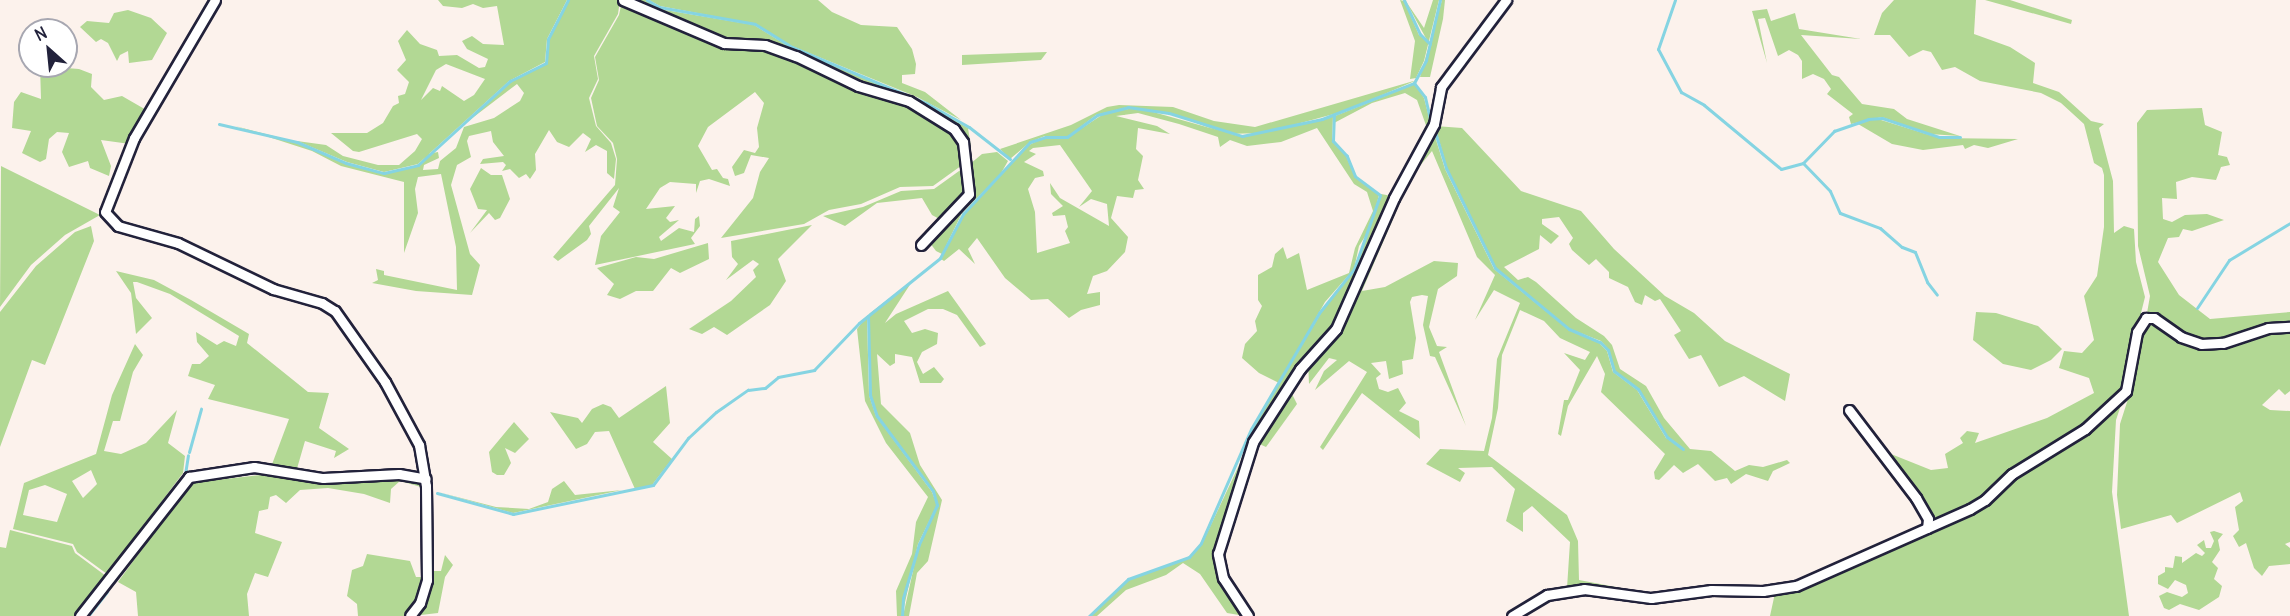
<!DOCTYPE html>
<html>
<head>
<meta charset="utf-8">
<style>
  body { margin:0 }
  #map { position:relative; width:2290px; height:616px; overflow:hidden; background:#fcf2ec; font-family:Delius,sans-serif }
  div>[style] { position:absolute }
  .green>* { inset:0; background:#b2d894 }
  .stream>* { height:3px; margin:-1.5px; padding:0 1.5px; transform-origin:1.5px; border-radius:1.5px; background:#85d4e2 }
  .roads { filter:drop-shadow(2px 0 #22223b) drop-shadow(-2px 0 #22223b) drop-shadow(0 2px #22223b) drop-shadow(0 -2px #22223b) }
  .minor>* { height:9px; margin:-4.5px; padding:0 4.5px; transform-origin:4.5px; border-radius:4.5px; background:#fff }
  span { translate:-50% -50%; white-space:nowrap; text-align:center; line-height:1.15; -webkit-text-stroke:6px #fff; paint-order:stroke }
  .north { position:absolute; left:18px; top:18px; width:60px; height:60px; box-sizing:border-box; background:#fff; border:2px solid #a7a7b1; border-radius:50%; rotate:333deg; font-size:16px; font-weight:700; line-height:24px; text-align:center; color:#22223b }
  .north::after { content:''; display:block; margin:auto; width:21px; height:27px; background:#22223b; clip-path:polygon(50% 0,100% 100%,50% 72%,0 100%) }
</style>
</head>
<body>
<div id="map">
  <div class="green">
    <i style="clip-path:polygon(evenodd,438px 0,567px 0,547px 39px,545px 62px,509px 81px,418px 164px,384px 172px,347px 162px,297px 141px,326px 145px,343px 156px,378px 165px,399px 165px,415px 151px,422px 139px,417px 134px,359px 152px,353px 151px,331px 133px,367px 133px,383px 123px,393px 106px,399px 103px,398px 96px,405px 94px,409px 82px,397px 70px,406px 60px,398px 41px,407px 30px,420px 44px,437px 50px,439px 56px,457px 55px,479px 68px,485px 67px,488px 59px,467px 49px,462px 41px,472px 36px,483px 44px,504px 45px,497px 6px,483px 8px,473px 4px,462px 8px,443px 6px,438px 0,446px 64px,485px 79px,474px 95px,464px 101px,442px 86px,440px 91px,433px 88px,421px 100px,436px 70px,446px 64px)"></i>
    <i style="clip-path:polygon(569px 0,620px 0,618px 14px,594px 56px,598px 79px,589px 98px,596px 126px,611px 143px,616px 159px,614px 179px,607px 173px,607px 151px,596px 145px,585px 152px,591px 139px,583px 133px,569px 147px,557px 142px,549px 130px,535px 154px,536px 170px,530px 179px,526px 174px,519px 178px,510px 169px,502px 171px,506px 165px,503px 162px,480px 164px,483px 159px,504px 156px,493px 142px,491px 131px,469px 136px,467px 141px,471px 157px,457px 165px,451px 185px,470px 254px,480px 265px,472px 295px,416px 291px,372px 283px,378px 280px,376px 269px,384px 271px,384px 275px,457px 290px,456px 247px,441px 174px,418px 177px,415px 189px,418px 213px,404px 253px,404px 182px,341px 166px,312px 151px,235px 126px,297px 142px,346px 164px,384px 174px,419px 166px,427px 154px,438px 152px,439px 158px,424px 165px,423px 170px,438px 169px,440px 161px,456px 148px,464px 127px,494px 118px,520px 101px,524px 93px,517px 84px,458px 129px,510px 82px,546px 63px,549px 39px)"></i>
    <i style="clip-path:polygon(635px 0,646px 0,659px 9px,754px 25px,791px 48px,928px 105px,968px 128px,971px 147px,929px 109px,859px 84px,799px 55px,730px 40px,658px 13px)"></i>
    <i style="clip-path:polygon(649px 0,818px 0,832px 12px,861px 25px,897px 27px,912px 49px,916px 64px,915px 74px,902px 75px,902px 83px,925px 92px,961px 120px,917px 97px,792px 46px,755px 24px,660px 6px)"></i>
    <i style="clip-path:polygon(1400px 0,1404px 1px,1419px 35px,1428px 42px,1405px 0,1424px 28px,1433px 0,1439px 0,1424px 61px,1416px 78px,1410px 79px,1415px 41px)"></i>
    <i style="clip-path:polygon(1442px 0,1445px 0,1443px 19px,1430px 77px,1420px 77px)"></i>
    <i style="clip-path:polygon(1894px 0,1976px 0,1974px 34px,2010px 47px,2035px 63px,2033px 83px,2059px 92px,2091px 121px,2104px 124px,2099px 128px,2113px 181px,2114px 233px,2124px 226px,2134px 229px,2136px 262px,2145px 297px,2122px 389px,2088px 423px,2058px 445px,2011px 469px,1976px 502px,1930px 523px,1886px 452px,1931px 470px,1948px 468px,1945px 454px,1963px 443px,1960px 438px,1967px 431px,1979px 433px,1975px 443px,2047px 418px,2094px 393px,2089px 378px,2059px 368px,2064px 351px,2082px 353px,2094px 340px,2084px 296px,2097px 276px,2104px 227px,2104px 175px,2102px 168px,2094px 163px,2084px 124px,2061px 103px,2041px 93px,1980px 81px,1955px 67px,1942px 70px,1931px 52px,1923px 50px,1909px 57px,1890px 35px,1874px 35px,1882px 13px)"></i>
    <i style="clip-path:polygon(1985px 0,2010px 0,2072px 20px,2071px 24px)"></i>
    <i style="clip-path:polygon(622px 1px,705px 35px,765px 47px,909px 103px,934px 117px,962px 142px,965px 163px,933px 186px,900px 187px,861px 204px,829px 210px,804px 224px,721px 238px,753px 198px,760px 172px,769px 158px,751px 155px,744px 173px,735px 176px,732px 167px,744px 150px,755px 153px,759px 147px,757px 128px,764px 103px,755px 92px,708px 127px,698px 146px,712px 170px,717px 169px,723px 178px,728px 179px,730px 186px,709px 179px,700px 181px,696px 193px,696px 184px,670px 182px,660px 188px,646px 209px,675px 206px,666px 218px,670px 222px,679px 220px,659px 237px,661px 241px,679px 228px,694px 232px,695px 219px,699px 216px,700px 226px,691px 238px,695px 244px,595px 265px,601px 236px,620px 212px,613px 207px,619px 188px,589px 226px,591px 234px,587px 240px,558px 261px,553px 257px,615px 185px,617px 159px,613px 143px,597px 126px,591px 98px,599px 80px,595px 57px,619px 15px)"></i>
    <i style="clip-path:polygon(1767px 9px,1771px 21px,1795px 13px,1799px 29px,1861px 39px,1801px 35px,1832px 75px,1839px 77px,1862px 104px,1894px 109px,1907px 119px,1960px 136px,1929px 134px,1882px 117px,1851px 124px,1849px 117px,1853px 114px,1827px 94px,1831px 89px,1824px 79px,1813px 74px,1802px 79px,1802px 61px,1798px 55px,1789px 50px,1778px 56px,1765px 18px,1758px 19px,1767px 63px,1752px 11px)"></i>
    <i style="clip-path:polygon(128px 10px,151px 18px,167px 33px,152px 60px,129px 63px,128px 51px,120px 55px,117px 61px,108px 43px,101px 39px,96px 42px,80px 27px,87px 21px,109px 23px,114px 13px)"></i>
    <i style="clip-path:polygon(1047px 52px,1041px 60px,962px 65px,962px 55px)"></i>
    <i style="clip-path:polygon(40px 66px,79px 69px,92px 74px,91px 87px,104px 100px,122px 96px,148px 111px,130px 144px,101px 140px,111px 166px,109px 176px,90px 168px,88px 161px,69px 167px,62px 152px,69px 133px,57px 132px,49px 139px,46px 159px,40px 162px,22px 153px,31px 131px,12px 128px,14px 102px,21px 92px,41px 99px)"></i>
    <i style="clip-path:polygon(1417px 80px,1345px 111px,1264px 133px,1226px 134px,1170px 113px,1128px 107px,1096px 115px,1067px 137px,1045px 136px,1030px 142px,1010px 159px,1000px 149px,1071px 125px,1107px 107px,1119px 105px,1173px 107px,1214px 121px,1255px 127px)"></i>
    <i style="clip-path:polygon(1415px 84px,1424px 98px,1431px 125px,1428px 131px,1417px 100px,1405px 93px,1372px 103px,1334px 123px,1335px 116px)"></i>
    <i style="clip-path:polygon(evenodd,1139px 108px,1242px 137px,1333px 116px,1332px 141px,1346px 156px,1355px 177px,1379px 195px,1371px 227px,1359px 246px,1354px 269px,1325px 302px,1279px 383px,1259px 373px,1242px 358px,1245px 344px,1257px 331px,1255px 321px,1262px 306px,1258px 300px,1258px 275px,1272px 267px,1275px 254px,1283px 247px,1287px 259px,1299px 253px,1307px 290px,1349px 273px,1355px 248px,1373px 211px,1367px 192px,1354px 184px,1317px 128px,1281px 142px,1247px 146px,1230px 140px,1220px 147px,1218px 137px,1179px 124px,1138px 113px,1116px 116px,1157px 126px,1170px 134px,1138px 128px,1136px 149px,1143px 156px,1138px 180px,1144px 189px,1135px 190px,1133px 198px,1117px 196px,1111px 218px,1128px 237px,1125px 252px,1107px 271px,1093px 276px,1087px 294px,1100px 292px,1100px 305px,1081px 310px,1069px 318px,1048px 299px,1031px 300px,1005px 278px,977px 238px,968px 249px,975px 264px,959px 249px,944px 261px,941px 259px,964px 214px,1025px 147px,1045px 137px,1067px 138px,1108px 111px,1139px 108px,1060px 145px,1092px 191px,1079px 207px,1091px 199px,1107px 204px,1109px 226px,1060px 198px,1050px 183px,1051px 194px,1063px 206px,1052px 213px,1053px 216px,1065px 215px,1068px 227px,1065px 231px,1070px 243px,1037px 253px,1035px 212px,1028px 189px,1035px 178px,1044px 176px,1043px 171px,1024px 162px,1036px 154px,1029px 151px,1033px 148px,1060px 145px)"></i>
    <i style="clip-path:polygon(2202px 108px,2205px 125px,2222px 132px,2218px 155px,2227px 157px,2230px 165px,2221px 167px,2216px 180px,2192px 177px,2176px 182px,2177px 199px,2162px 198px,2163px 219px,2172px 222px,2185px 215px,2207px 214px,2224px 220px,2192px 231px,2183px 229px,2179px 237px,2168px 238px,2158px 262px,2179px 295px,2210px 319px,2290px 312px,2290px 325px,2223px 339px,2201px 339px,2183px 334px,2157px 315px,2147px 313px,2150px 296px,2138px 246px,2137px 123px,2147px 110px)"></i>
    <i style="clip-path:polygon(1868px 120px,1881px 120px,1939px 138px,2018px 139px,1988px 148px,1974px 145px,1965px 149px,1963px 145px,1923px 150px,1892px 144px,1858px 124px)"></i>
    <i style="clip-path:polygon(1435px 126px,1462px 128px,1521px 191px,1581px 211px,1614px 249px,1665px 296px,1694px 313px,1725px 341px,1790px 374px,1785px 401px,1744px 376px,1719px 387px,1701px 355px,1689px 359px,1674px 335px,1681px 331px,1660px 299px,1655px 301px,1645px 295px,1642px 305px,1635px 302px,1628px 287px,1609px 278px,1609px 272px,1596px 259px,1589px 265px,1572px 250px,1569px 244px,1573px 238px,1559px 217px,1542px 219px,1542px 224px,1559px 236px,1551px 244px,1540px 235px,1539px 249px,1504px 267px,1518px 280px,1528px 277px,1536px 282px,1576px 318px,1604px 336px,1612px 345px,1620px 369px,1646px 386px,1664px 418px,1690px 449px,1711px 451px,1735px 471px,1749px 465px,1763px 467px,1787px 460px,1790px 463px,1773px 471px,1768px 481px,1746px 474px,1731px 484px,1727px 478px,1715px 481px,1698px 464px,1683px 473px,1674px 465px,1659px 480px,1655px 479px,1654px 472px,1665px 454px,1601px 392px,1605px 374px,1597px 356px,1568px 406px,1561px 436px,1558px 434px,1564px 400px,1568px 400px,1580px 370px,1564px 353px,1585px 360px,1590px 352px,1560px 338px,1544px 321px,1520px 310px,1502px 355px,1498px 408px,1488px 455px,1567px 515px,1578px 541px,1579px 580px,1653px 594px,1715px 584px,1779px 587px,1670px 595px,1567px 588px,1570px 542px,1532px 506px,1523px 513px,1523px 532px,1506px 521px,1515px 489px,1492px 467px,1458px 468px,1465px 473px,1460px 482px,1426px 464px,1440px 449px,1484px 451px,1492px 418px,1497px 359px,1520px 303px,1494px 290px,1475px 320px,1495px 275px,1477px 257px,1432px 151px,1419px 167px,1415px 163px,1433px 130px,1445px 169px,1494px 269px,1569px 330px,1599px 343px,1607px 351px,1613px 372px,1637px 390px,1666px 438px,1683px 448px,1667px 436px,1638px 389px,1615px 371px,1609px 350px,1601px 341px,1570px 329px,1495px 268px,1447px 168px)"></i>
    <i style="clip-path:polygon(997px 152px,1008px 161px,1000px 175px,962px 213px,942px 254px,936px 251px,930px 243px,972px 193px,970px 164px,982px 154px)"></i>
    <i style="clip-path:polygon(1px 166px,100px 215px,65px 235px,31px 265px,0 307px)"></i>
    <i style="clip-path:polygon(966px 166px,967px 193px,943px 221px,932px 215px,922px 198px,877px 203px,845px 226px,823px 216px,863px 207px,901px 191px,934px 189px)"></i>
    <i style="clip-path:polygon(481px 168px,491px 175px,502px 175px,510px 199px,500px 218px,495px 220px,489px 213px,470px 233px,487px 210px,478px 209px,470px 189px)"></i>
    <i style="clip-path:polygon(1407px 178px,1409px 182px,1362px 291px,1385px 287px,1434px 261px,1458px 263px,1457px 276px,1438px 289px,1429px 327px,1437px 346px,1447px 347px,1439px 352px,1466px 426px,1435px 357px,1430px 356px,1423px 325px,1428px 296px,1422px 295px,1412px 297px,1410px 302px,1416px 338px,1413px 359px,1402px 361px,1403px 374px,1389px 379px,1386px 361px,1371px 363px,1381px 374px,1376px 378px,1379px 389px,1388px 392px,1398px 388px,1406px 403px,1399px 411px,1419px 421px,1420px 439px,1362px 393px,1323px 450px,1320px 447px,1367px 372px,1349px 361px,1315px 390px,1324px 371px,1337px 360px,1329px 358px,1309px 384px,1308px 360px,1326px 341px)"></i>
    <i style="clip-path:polygon(1381px 194px,1392px 196px,1334px 327px,1309px 351px,1257px 430px,1220px 531px,1216px 553px,1245px 616px,1227px 613px,1200px 574px,1183px 563px,1166px 575px,1126px 590px,1097px 616px,1091px 616px,1129px 579px,1189px 558px,1202px 544px,1240px 463px,1252px 429px,1327px 303px,1355px 270px)"></i>
    <i style="clip-path:polygon(812px 225px,778px 259px,786px 281px,770px 305px,727px 335px,714px 327px,702px 334px,689px 329px,731px 301px,756px 277px,753px 270px,759px 264px,753px 260px,726px 280px,738px 264px,732px 257px,731px 241px)"></i>
    <i style="clip-path:polygon(91px 226px,94px 241px,45px 365px,32px 360px,0 447px,0 312px,36px 266px,75px 232px)"></i>
    <i style="clip-path:polygon(708px 243px,709px 259px,680px 273px,671px 268px,653px 291px,636px 291px,620px 299px,607px 295px,614px 284px,597px 268px,636px 257px,654px 259px)"></i>
    <i style="clip-path:polygon(116px 271px,154px 280px,191px 300px,249px 334px,247px 343px,308px 392px,329px 393px,319px 428px,349px 449px,334px 458px,336px 451px,305px 441px,296px 472px,271px 467px,289px 419px,208px 399px,215px 385px,188px 376px,192px 364px,200px 364px,209px 356px,197px 342px,196px 332px,217px 345px,224px 341px,236px 346px,239px 336px,170px 294px,137px 282px,133px 282px,136px 298px,152px 318px,136px 334px,131px 293px)"></i>
    <i style="clip-path:polygon(913px 280px,885px 323px,896px 314px,948px 291px,986px 344px,980px 347px,957px 315px,943px 309px,928px 309px,904px 321px,912px 333px,925px 329px,938px 333px,937px 344px,922px 352px,917px 362px,923px 374px,934px 367px,944px 379px,941px 383px,920px 383px,912px 357px,895px 354px,895px 363px,890px 366px,877px 354px,881px 404px,910px 433px,920px 465px,942px 500px,928px 561px,917px 573px,909px 616px,903px 616px,919px 544px,938px 505px,934px 491px,877px 416px,871px 395px,868px 326px,869px 314px)"></i>
    <i style="clip-path:polygon(1976px 312px,1996px 313px,2038px 326px,2062px 349px,2051px 360px,2031px 370px,2003px 364px,1973px 340px)"></i>
    <i style="clip-path:polygon(867px 316px,869px 395px,876px 416px,932px 492px,937px 505px,918px 544px,902px 616px,897px 616px,896px 591px,912px 554px,916px 522px,928px 497px,886px 443px,865px 401px,857px 329px)"></i>
    <i style="clip-path:polygon(2149px 320px,2205px 346px,2259px 332px,2290px 330px,2290px 391px,2285px 395px,2279px 389px,2262px 405px,2270px 410px,2290px 411px,2290px 542px,2285px 544px,2290px 548px,2290px 564px,2269px 566px,2262px 576px,2254px 568px,2246px 543px,2239px 547px,2233px 536px,2239px 530px,2235px 507px,2243px 501px,2240px 492px,2177px 523px,2171px 515px,2121px 529px,2117px 495px,2120px 424px,2128px 399px,2137px 341px)"></i>
    <i style="clip-path:polygon(evenodd,135px 344px,143px 355px,133px 372px,120px 421px,113px 421px,104px 451px,121px 454px,146px 443px,177px 410px,168px 443px,185px 456px,183px 473px,107px 574px,77px 552px,73px 544px,13px 529px,24px 483px,96px 454px,112px 395px,135px 344px,91px 470px,97px 484px,83px 498px,72px 481px,91px 470px,135px 344px,45px 485px,67px 494px,57px 522px,23px 515px,29px 490px,45px 485px)"></i>
    <i style="clip-path:polygon(666px 386px,670px 423px,653px 442px,672px 459px,652px 485px,643px 489px,635px 489px,609px 431px,595px 432px,587px 444px,576px 449px,550px 412px,578px 418px,582px 423px,592px 409px,603px 404px,611px 407px,619px 418px)"></i>
    <i style="clip-path:polygon(1289px 388px,1297px 404px,1266px 447px,1255px 442px)"></i>
    <i style="clip-path:polygon(2124px 396px,2116px 420px,2112px 492px,2129px 616px,1770px 616px,1775px 593px,1948px 520px)"></i>
    <i style="clip-path:polygon(514px 422px,529px 439px,515px 453px,505px 448px,511px 463px,504px 475px,497px 475px,492px 472px,489px 452px)"></i>
    <i style="clip-path:polygon(269px 474px,334px 482px,402px 478px,423px 483px,425px 579px,418px 602px,406px 616px,358px 616px,357px 604px,347px 596px,352px 570px,363px 566px,367px 554px,410px 561px,416px 577px,423px 577px,421px 487px,400px 481px,391px 489px,390px 503px,364px 494px,328px 488px,300px 490px,286px 503px,276px 495px,270px 497px,268px 509px,259px 511px,255px 533px,282px 542px,268px 577px,255px 573px,247px 594px,249px 616px,138px 616px,136px 592px,118px 582px,190px 483px)"></i>
    <i style="clip-path:polygon(564px 481px,575px 495px,622px 490px,513px 513px,438px 492px,496px 507px,529px 509px,548px 502px,552px 489px)"></i>
    <i style="clip-path:polygon(10px 530px,72px 546px,75px 553px,106px 576px,79px 616px,0 616px,0 547px,6px 548px)"></i>
    <i style="clip-path:polygon(2214px 531px,2223px 534px,2218px 540px,2220px 550px,2212px 562px,2218px 568px,2214px 579px,2222px 586px,2219px 597px,2199px 610px,2180px 604px,2169px 610px,2164px 608px,2159px 596px,2167px 592px,2182px 597px,2188px 593px,2186px 585px,2175px 580px,2168px 589px,2158px 584px,2158px 576px,2165px 572px,2165px 567px,2173px 568px,2175px 556px,2182px 557px,2182px 563px,2196px 553px,2202px 556px,2205px 553px,2197px 545px,2204px 540px,2206px 548px,2211px 548px,2214px 541px,2210px 532px)"></i>
    <i style="clip-path:polygon(445px 555px,453px 565px,445px 577px,438px 613px,412px 616px,428px 571px,441px 571px)"></i>
  </div>
  <div class="stream">
    <i style="left:647px;top:0;width:14px;rotate:30deg"></i>
    <i style="left:659px;top:7px;width:97px;rotate:10deg"></i>
    <i style="left:755px;top:24px;width:44px;rotate:31.9deg"></i>
    <i style="left:792px;top:47px;width:147px;rotate:22.7deg"></i>
    <i style="left:928px;top:104px;width:47px;rotate:29.3deg"></i>
    <i style="left:969px;top:127px;width:52px;rotate:38deg"></i>
    <i style="left:1404px;top:0;width:38px;rotate:65deg"></i>
    <i style="left:1420px;top:34px;width:14px;rotate:45deg"></i>
    <i style="left:1675px;top:0;width:52px;rotate:109.1deg"></i>
    <i style="left:1658px;top:49px;width:49px;rotate:61.9deg"></i>
    <i style="left:1681px;top:92px;width:26px;rotate:29deg"></i>
    <i style="left:1704px;top:105px;width:100px;rotate:39.7deg"></i>
    <i style="left:1781px;top:169px;width:23px;rotate:-15deg"></i>
    <i style="left:1803px;top:163px;width:45px;rotate:-45.9deg"></i>
    <i style="left:1834px;top:131px;width:36px;rotate:-19deg"></i>
    <i style="left:1868px;top:119px;width:14px;rotate:-4deg"></i>
    <i style="left:1882px;top:118px;width:60px;rotate:18.4deg"></i>
    <i style="left:1939px;top:137px;width:21px"></i>
    <i style="left:1414px;top:83px;width:18px;rotate:52deg"></i>
    <i style="left:1425px;top:97px;width:27px;rotate:77deg"></i>
    <i style="left:219px;top:124px;width:80px;rotate:13deg"></i>
    <i style="left:297px;top:142px;width:53px;rotate:23.2deg"></i>
    <i style="left:346px;top:163px;width:39px;rotate:15deg"></i>
    <i style="left:384px;top:173px;width:35px;rotate:-13deg"></i>
    <i style="left:418px;top:165px;width:125px;rotate:-42.4deg"></i>
    <i style="left:510px;top:81px;width:40px;rotate:-26.6deg"></i>
    <i style="left:546px;top:63px;width:24px;rotate:-85deg"></i>
    <i style="left:548px;top:39px;width:44px;rotate:-62.9deg"></i>
    <i style="left:1435px;top:132px;width:38px;rotate:73deg"></i>
    <i style="left:1446px;top:168px;width:111px;rotate:63.9deg"></i>
    <i style="left:1495px;top:268px;width:96px;rotate:39.5deg"></i>
    <i style="left:1569px;top:329px;width:34px;rotate:23deg"></i>
    <i style="left:1600px;top:342px;width:11px;rotate:45deg"></i>
    <i style="left:1608px;top:350px;width:22px;rotate:74deg"></i>
    <i style="left:1614px;top:371px;width:30px;rotate:37deg"></i>
    <i style="left:1638px;top:389px;width:56px;rotate:58.9deg"></i>
    <i style="left:1667px;top:437px;width:20px;rotate:37deg"></i>
    <i style="left:1803px;top:163px;width:39px;rotate:46deg"></i>
    <i style="left:1830px;top:191px;width:24px;rotate:66deg"></i>
    <i style="left:1840px;top:213px;width:43px;rotate:20.6deg"></i>
    <i style="left:1880px;top:228px;width:29px;rotate:41deg"></i>
    <i style="left:1902px;top:247px;width:14px;rotate:21deg"></i>
    <i style="left:1915px;top:252px;width:32px;rotate:68deg"></i>
    <i style="left:1927px;top:282px;width:16px;rotate:52deg"></i>
    <i style="left:2197px;top:308px;width:58px;rotate:-56.3deg"></i>
    <i style="left:2229px;top:260px;width:71px;rotate:-31.2deg"></i>
    <i style="left:868px;top:316px;width:79px;rotate:88.5deg"></i>
    <i style="left:870px;top:395px;width:22px;rotate:72deg"></i>
    <i style="left:877px;top:416px;width:94px;rotate:53.3deg"></i>
    <i style="left:933px;top:491px;width:15px;rotate:74deg"></i>
    <i style="left:937px;top:505px;width:43px;rotate:114.8deg"></i>
    <i style="left:919px;top:544px;width:56px;rotate:106.5deg"></i>
    <i style="left:903px;top:598px;width:18px;rotate:93deg"></i>
    <i style="left:189px;top:452px;width:45px;rotate:-74.4deg"></i>
    <i style="left:437px;top:493px;width:79px;rotate:15.4deg"></i>
    <i style="left:513px;top:514px;width:143px;rotate:-11.7deg"></i>
    <i style="left:653px;top:485px;width:59px;rotate:-53.3deg"></i>
    <i style="left:688px;top:438px;width:38px;rotate:-43deg"></i>
    <i style="left:716px;top:412px;width:39px;rotate:-35deg"></i>
    <i style="left:748px;top:390px;width:17px;rotate:-7deg"></i>
    <i style="left:765px;top:388px;width:17px;rotate:-40deg"></i>
    <i style="left:778px;top:377px;width:37px;rotate:-11deg"></i>
    <i style="left:814px;top:370px;width:65px;rotate:-46.2deg"></i>
    <i style="left:859px;top:323px;width:104px;rotate:-38.7deg"></i>
    <i style="left:940px;top:258px;width:50px;rotate:-62.4deg"></i>
    <i style="left:963px;top:214px;width:98px;rotate:-47.1deg"></i>
    <i style="left:1030px;top:142px;width:16px;rotate:-18deg"></i>
    <i style="left:1045px;top:137px;width:22px"></i>
    <i style="left:1067px;top:137px;width:37px;rotate:-36deg"></i>
    <i style="left:1097px;top:115px;width:32px;rotate:-14deg"></i>
    <i style="left:1128px;top:107px;width:41px;rotate:8.3deg"></i>
    <i style="left:1169px;top:113px;width:77px;rotate:17.5deg"></i>
    <i style="left:1242px;top:136px;width:82px;rotate:-12deg"></i>
    <i style="left:1322px;top:119px;width:99px;rotate:-21.4deg"></i>
    <i style="left:1414px;top:83px;width:26px;rotate:-62deg"></i>
    <i style="left:1426px;top:60px;width:62px;rotate:-76.9deg"></i>
    <i style="left:163px;top:503px;width:36px;rotate:-53deg"></i>
    <i style="left:185px;top:474px;width:19px;rotate:-81deg"></i>
    <i style="left:88px;top:616px;width:31px;rotate:-52deg"></i>
    <i style="left:1089px;top:616px;width:54px;rotate:-43.5deg"></i>
    <i style="left:1128px;top:579px;width:65px;rotate:-19.8deg"></i>
    <i style="left:1189px;top:557px;width:18px;rotate:-49deg"></i>
    <i style="left:1201px;top:543px;width:124px;rotate:-66.3deg"></i>
    <i style="left:1251px;top:429px;width:134px;rotate:-59.6deg"></i>
    <i style="left:1319px;top:313px;width:56px;rotate:-51.5deg"></i>
    <i style="left:1354px;top:269px;width:78px;rotate:-70.6deg"></i>
    <i style="left:1380px;top:195px;width:31px;rotate:-143deg"></i>
    <i style="left:1355px;top:176px;width:22px;rotate:-112deg"></i>
    <i style="left:1347px;top:156px;width:21px;rotate:-133deg"></i>
    <i style="left:1333px;top:141px;width:26px;rotate:-88deg"></i>
  </div>
  <div class="roads">
    <div class="minor">
      <i style="left:215px;top:0;width:160px;rotate:120.4deg"></i>
      <i style="left:134px;top:138px;width:79px;rotate:111.4deg"></i>
      <i style="left:105px;top:212px;width:19px;rotate:47deg"></i>
      <i style="left:118px;top:226px;width:62px;rotate:15.8deg"></i>
      <i style="left:178px;top:243px;width:106px;rotate:25.8deg"></i>
      <i style="left:273px;top:289px;width:51px;rotate:15.9deg"></i>
      <i style="left:322px;top:303px;width:15px;rotate:32deg"></i>
      <i style="left:335px;top:311px;width:87px;rotate:54.8deg"></i>
      <i style="left:385px;top:382px;width:72px;rotate:61.6deg"></i>
      <i style="left:419px;top:445px;width:42px;rotate:80.3deg"></i>
      <i style="left:426px;top:486px;width:94px;rotate:89.4deg"></i>
      <i style="left:427px;top:580px;width:24px;rotate:107deg"></i>
      <i style="left:420px;top:603px;width:16px;rotate:128deg"></i>
      <i style="left:623px;top:0;width:110px;rotate:23.1deg"></i>
      <i style="left:724px;top:43px;width:41px;rotate:2.8deg"></i>
      <i style="left:765px;top:45px;width:33px;rotate:20deg"></i>
      <i style="left:796px;top:56px;width:69px;rotate:25.8deg"></i>
      <i style="left:858px;top:86px;width:53px;rotate:16.4deg"></i>
      <i style="left:909px;top:101px;width:53px;rotate:31.9deg"></i>
      <i style="left:954px;top:129px;width:16px;rotate:55deg"></i>
      <i style="left:963px;top:142px;width:52px;rotate:83.4deg"></i>
      <i style="left:969px;top:194px;width:70px;rotate:133.3deg"></i>
      <i style="left:1849px;top:410px;width:111px;rotate:52.7deg"></i>
      <i style="left:1916px;top:498px;width:24px;rotate:60deg"></i>
      <i style="left:1928px;top:519px;width:9px;rotate:96deg"></i>
      <i style="left:80px;top:616px;width:177px;rotate:-51.9deg"></i>
      <i style="left:189px;top:477px;width:66px;rotate:-8.7deg"></i>
      <i style="left:254px;top:467px;width:70px;rotate:9.1deg"></i>
      <i style="left:323px;top:478px;width:76px;rotate:-3deg"></i>
      <i style="left:399px;top:474px;width:27px;rotate:10deg"></i>
      <i style="left:1248px;top:616px;width:45px;rotate:-123.3deg"></i>
      <i style="left:1223px;top:578px;width:25px;rotate:-102deg"></i>
      <i style="left:1218px;top:554px;width:117px;rotate:-72.6deg"></i>
      <i style="left:1253px;top:442px;width:87px;rotate:-57.2deg"></i>
      <i style="left:1300px;top:369px;width:54px;rotate:-48deg"></i>
      <i style="left:1336px;top:329px;width:143px;rotate:-66.1deg"></i>
      <i style="left:1394px;top:198px;width:84px;rotate:-61.6deg"></i>
      <i style="left:1434px;top:124px;width:38px;rotate:-79deg"></i>
      <i style="left:1441px;top:87px;width:109px;rotate:-53.2deg"></i>
      <i style="left:1512px;top:616px;width:41px;rotate:-31deg"></i>
      <i style="left:1547px;top:595px;width:37px;rotate:-9deg"></i>
      <i style="left:1584px;top:589px;width:68px;rotate:7.7deg"></i>
      <i style="left:1651px;top:598px;width:61px;rotate:-7.6deg"></i>
      <i style="left:1711px;top:590px;width:52px;rotate:1.1deg"></i>
      <i style="left:1763px;top:591px;width:33px;rotate:-9deg"></i>
      <i style="left:1796px;top:586px;width:190px;rotate:-23.9deg"></i>
      <i style="left:1970px;top:509px;width:17px;rotate:-31deg"></i>
      <i style="left:1985px;top:500px;width:37px;rotate:-44deg"></i>
      <i style="left:2012px;top:474px;width:86px;rotate:-31.7deg"></i>
      <i style="left:2085px;top:429px;width:56px;rotate:-42.8deg"></i>
      <i style="left:2126px;top:391px;width:60px;rotate:-79.4deg"></i>
      <i style="left:2137px;top:332px;width:17px;rotate:-57deg"></i>
      <i style="left:2146px;top:318px;width:8px"></i>
      <i style="left:2154px;top:318px;width:33px;rotate:35deg"></i>
      <i style="left:2181px;top:337px;width:21px;rotate:19deg"></i>
      <i style="left:2201px;top:344px;width:22px;rotate:-3deg"></i>
      <i style="left:2223px;top:343px;width:47px;rotate:-18.4deg"></i>
      <i style="left:2268px;top:328px;width:22px;rotate:-3deg"></i>
    </div>
  </div>
  <div class="north">N</div>
</div>
</body>
</html>
